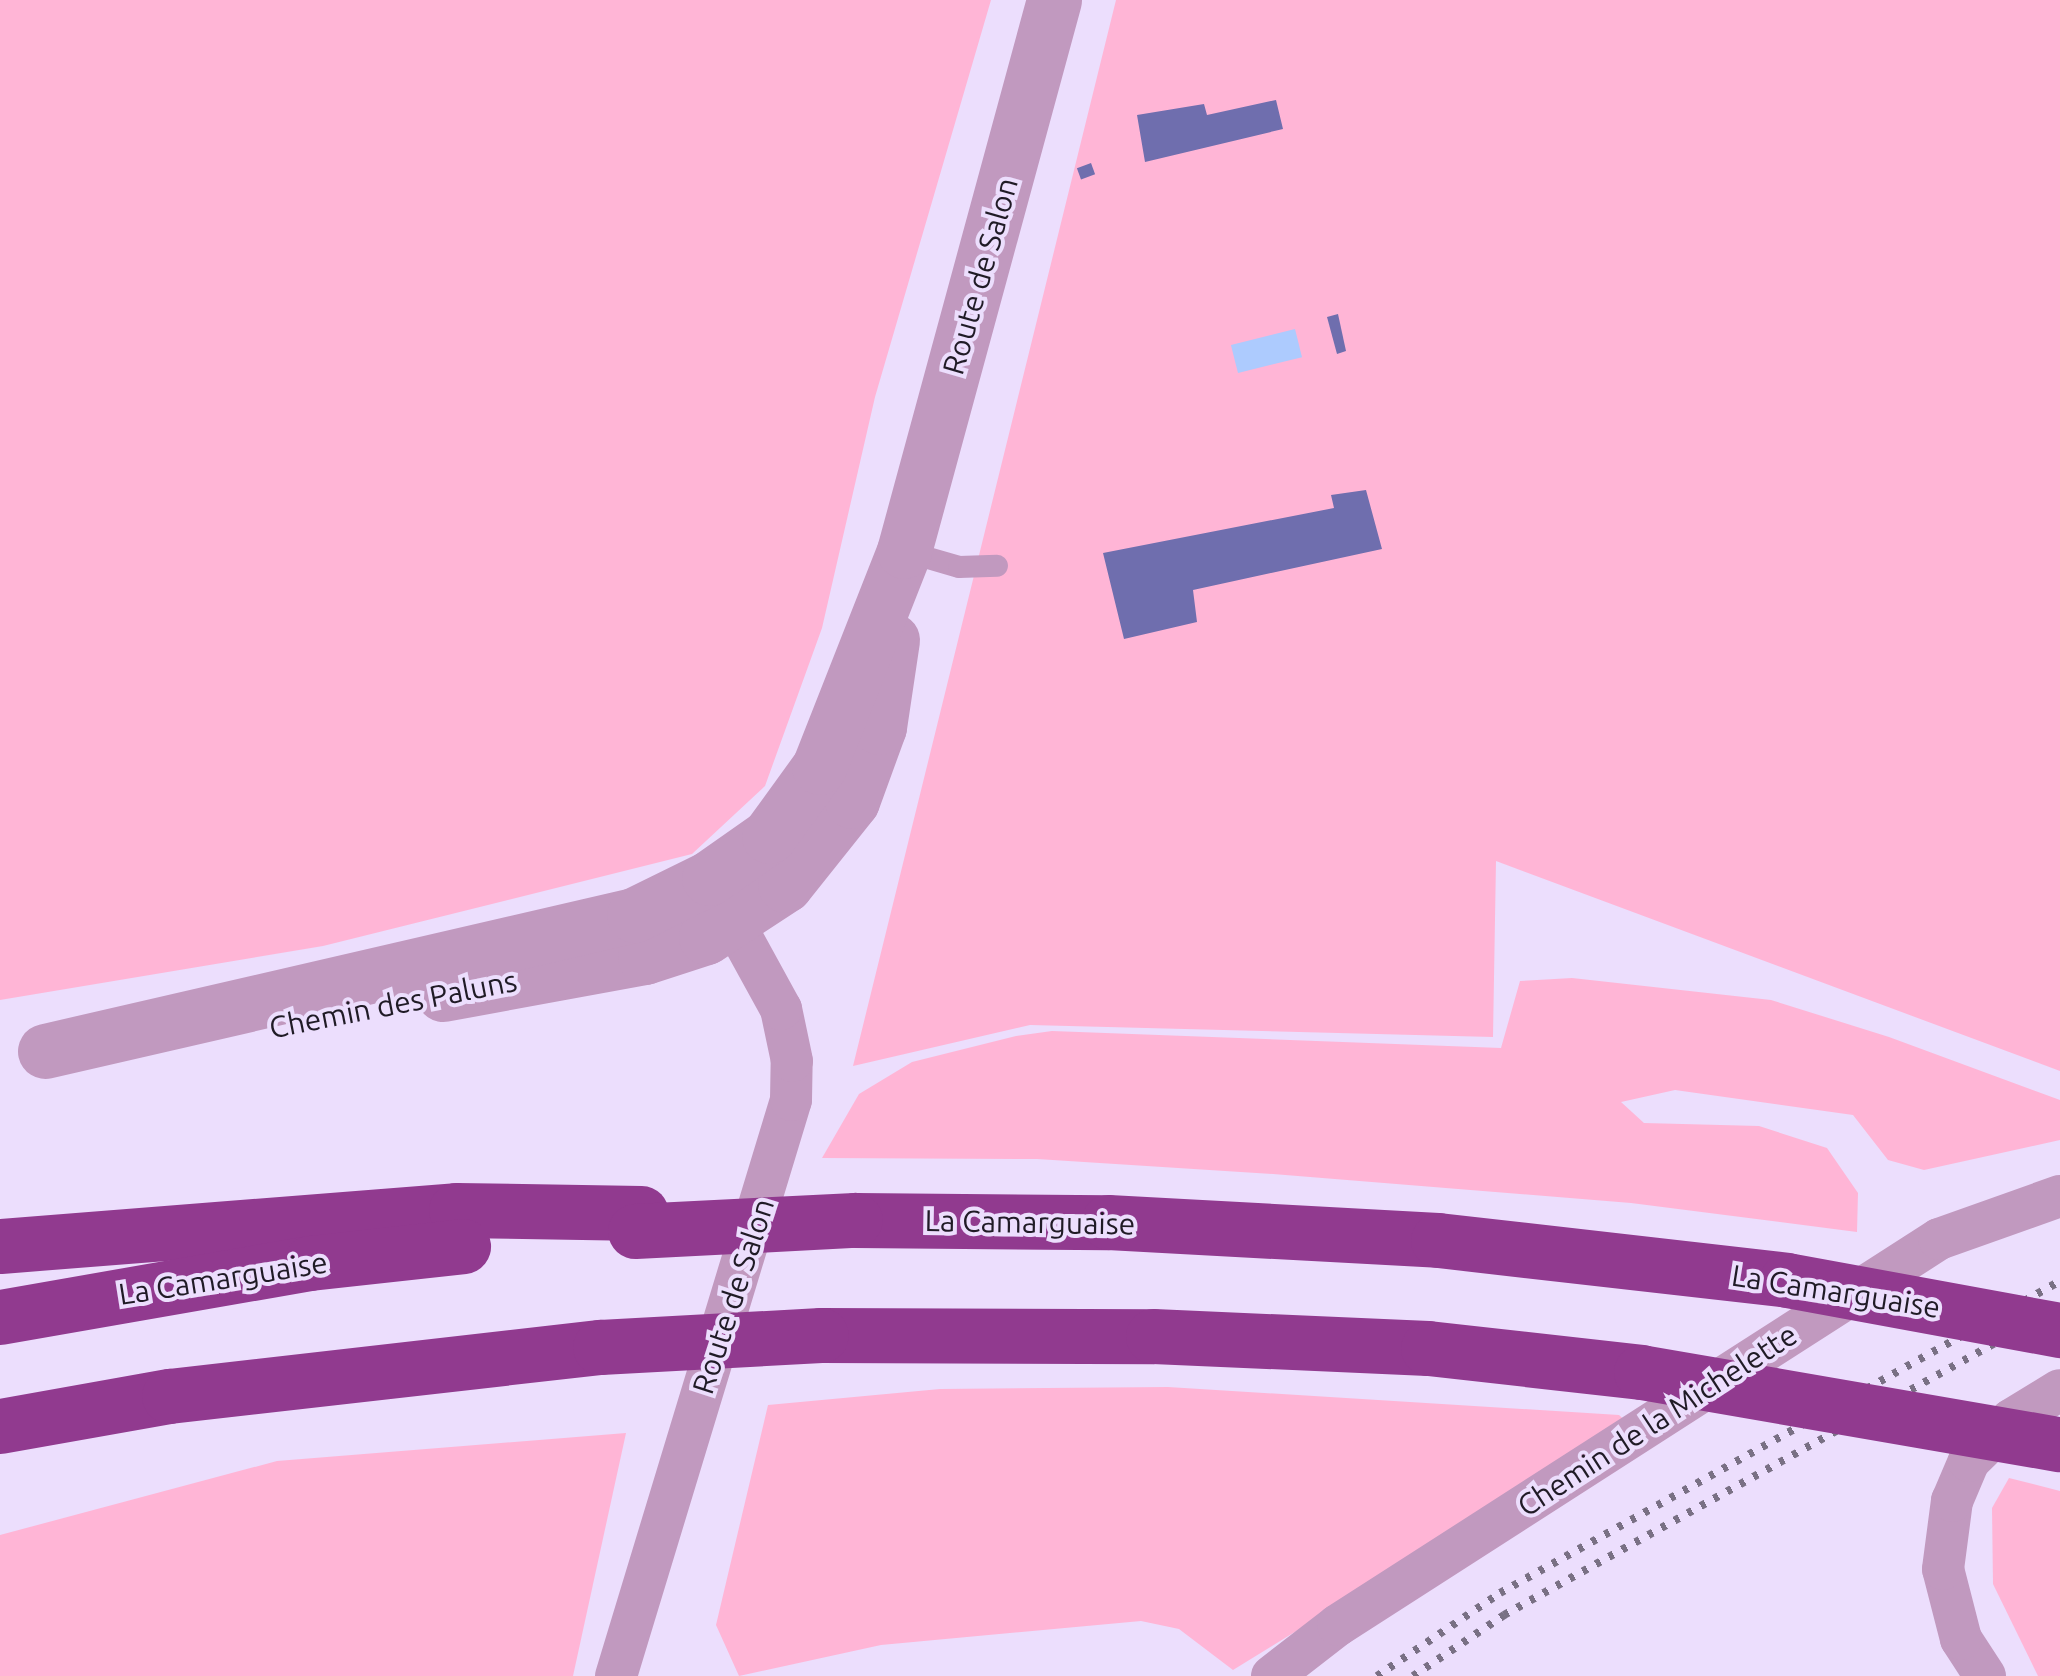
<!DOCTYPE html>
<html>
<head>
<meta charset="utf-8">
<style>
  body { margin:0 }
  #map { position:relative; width:2060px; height:1676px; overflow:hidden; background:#ecdefd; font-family:Ubuntu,sans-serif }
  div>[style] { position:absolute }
  .green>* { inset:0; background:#ffb5d6 }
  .water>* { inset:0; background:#adcbfe; transform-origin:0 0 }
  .building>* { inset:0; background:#6f6eae; transform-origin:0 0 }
  .service>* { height:22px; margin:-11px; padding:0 11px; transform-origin:11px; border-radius:11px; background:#c199bf }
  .minor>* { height:42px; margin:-21px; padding:0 21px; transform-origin:21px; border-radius:21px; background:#c199bf }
  .tertiary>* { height:55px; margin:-27.5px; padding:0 27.5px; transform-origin:27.5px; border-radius:27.5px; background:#c199bf }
  .motorway>* { height:55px; margin:-27.5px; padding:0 27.5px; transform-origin:27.5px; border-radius:27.5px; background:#913a8f }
  .rail>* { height:8px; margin-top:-4px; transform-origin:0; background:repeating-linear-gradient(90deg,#797084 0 5px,transparent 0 15px) }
  .motorway-bridge>* { height:55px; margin:-27.5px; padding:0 27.5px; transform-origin:27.5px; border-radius:27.5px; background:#913a8f }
  span { translate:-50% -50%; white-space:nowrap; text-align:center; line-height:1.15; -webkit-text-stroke:8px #ecdefd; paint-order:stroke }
  .street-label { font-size:30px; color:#201b26 }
</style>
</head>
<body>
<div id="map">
  <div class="green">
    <i style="clip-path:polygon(0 0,991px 0,875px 397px,822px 628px,765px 786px,692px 854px,323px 946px,0 1000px)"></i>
    <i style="clip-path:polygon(1116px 0,2060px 0,2060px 1071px,1496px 861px,1493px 1037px,1030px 1025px,853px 1066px)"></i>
    <i style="clip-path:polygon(1572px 978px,1771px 1000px,1889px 1037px,2060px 1100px,2060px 1140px,1924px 1170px,1888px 1160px,1853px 1115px,1675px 1090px,1621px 1102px,1644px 1123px,1759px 1126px,1827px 1148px,1858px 1193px,1857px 1232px,1631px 1203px,1273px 1174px,1037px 1159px,822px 1158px,859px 1094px,912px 1062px,1016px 1036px,1052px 1031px,1501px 1048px,1520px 981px)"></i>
    <i style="clip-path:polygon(1168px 1387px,1619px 1415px,1630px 1425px,1233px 1670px,1179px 1629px,1141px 1621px,881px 1645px,739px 1676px,716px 1625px,768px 1405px,940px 1389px)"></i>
    <i style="clip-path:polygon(626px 1433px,573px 1676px,0 1676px,0 1535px,277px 1461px)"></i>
    <i style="clip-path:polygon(2009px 1478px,2060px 1491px,2060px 1676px,2038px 1676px,1993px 1584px,1992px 1508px)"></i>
  </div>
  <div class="water">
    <i style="left:1295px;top:329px;width:29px;height:66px;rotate:76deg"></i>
  </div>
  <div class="building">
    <i style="clip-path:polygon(1276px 100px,1283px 129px,1145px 162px,1137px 115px,1204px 104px,1207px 115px)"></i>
    <i style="left:1091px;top:163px;width:12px;height:15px;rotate:70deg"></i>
    <i style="clip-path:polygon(1338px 314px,1346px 351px,1337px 354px,1327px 317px)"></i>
    <i style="clip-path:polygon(1366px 490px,1382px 549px,1193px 590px,1197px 622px,1124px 639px,1103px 553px,1334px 508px,1331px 495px)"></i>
  </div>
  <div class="service">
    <i style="left:904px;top:551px;width:57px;rotate:16.2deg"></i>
    <i style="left:959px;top:567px;width:38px;rotate:-2deg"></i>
  </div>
  <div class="minor">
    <i style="left:616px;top:1676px;width:602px;rotate:-73.1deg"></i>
    <i style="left:791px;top:1100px;width:39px;rotate:-89deg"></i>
    <i style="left:792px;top:1061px;width:53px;rotate:-101.9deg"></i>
    <i style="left:781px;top:1009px;width:129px;rotate:-118.8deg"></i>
    <i style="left:1272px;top:1676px;width:83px;rotate:-37.7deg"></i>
    <i style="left:1338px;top:1625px;width:714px;rotate:-32.71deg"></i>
    <i style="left:1939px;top:1239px;width:128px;rotate:-19.6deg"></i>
    <i style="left:1985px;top:1676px;width:44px;rotate:-123deg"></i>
    <i style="left:1961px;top:1639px;width:72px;rotate:-104.4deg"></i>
    <i style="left:1943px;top:1569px;width:69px;rotate:-82.5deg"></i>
    <i style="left:1952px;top:1501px;width:43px;rotate:-67deg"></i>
    <i style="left:1969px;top:1461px;width:59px;rotate:-44.3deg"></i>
    <i style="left:2011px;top:1420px;width:57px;rotate:-31.5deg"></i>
  </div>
  <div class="tertiary">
    <i style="left:443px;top:994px;width:205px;rotate:-10.4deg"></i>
    <i style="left:645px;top:957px;width:64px;rotate:-18.2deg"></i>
    <i style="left:706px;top:937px;width:95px;rotate:-33.4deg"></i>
    <i style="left:785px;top:885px;width:107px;rotate:-51.4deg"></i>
    <i style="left:852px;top:801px;width:79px;rotate:-70deg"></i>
    <i style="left:879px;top:727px;width:88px;rotate:-81.5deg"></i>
    <i style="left:45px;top:1051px;width:604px;rotate:-13deg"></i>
    <i style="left:634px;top:915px;width:84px;rotate:-26.3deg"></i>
    <i style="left:709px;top:878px;width:73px;rotate:-35deg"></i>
    <i style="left:769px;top:836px;width:85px;rotate:-54.1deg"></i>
    <i style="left:819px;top:767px;width:232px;rotate:-68.5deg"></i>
    <i style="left:904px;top:551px;width:571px;rotate:-74.77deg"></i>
  </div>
  <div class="motorway">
    <i style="left:855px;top:1220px;width:253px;rotate:0.5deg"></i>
    <i style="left:1108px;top:1222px;width:330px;rotate:3.1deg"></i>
    <i style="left:1438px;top:1240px;width:351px;rotate:6.5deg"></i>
    <i style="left:0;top:1246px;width:457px;rotate:-4.5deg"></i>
    <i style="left:456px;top:1210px;width:185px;rotate:0.9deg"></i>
    <i style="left:0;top:1317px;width:315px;rotate:-9.9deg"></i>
    <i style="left:310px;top:1263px;width:154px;rotate:-6.3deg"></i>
    <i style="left:821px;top:1335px;width:332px;rotate:0.2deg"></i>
    <i style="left:1153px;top:1336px;width:275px;rotate:2.5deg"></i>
    <i style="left:1428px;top:1348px;width:214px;rotate:6.4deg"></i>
    <i style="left:0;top:1426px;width:172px;rotate:-10.1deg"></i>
    <i style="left:169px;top:1396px;width:434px;rotate:-6.5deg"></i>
  </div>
  <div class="rail">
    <i style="left:1377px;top:1676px;width:148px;rotate:-34deg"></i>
    <i style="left:1500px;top:1593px;width:641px;rotate:-29.12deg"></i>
    <i style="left:1413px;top:1676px;width:110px;rotate:-33.8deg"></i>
    <i style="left:1504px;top:1615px;width:636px;rotate:-28.98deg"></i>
  </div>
  <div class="motorway-bridge">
    <i style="left:635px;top:1231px;width:220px;rotate:-2.9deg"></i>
    <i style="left:1787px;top:1280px;width:278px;rotate:10.4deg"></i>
    <i style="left:600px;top:1347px;width:221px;rotate:-3.1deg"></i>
    <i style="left:1641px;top:1372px;width:425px;rotate:9.8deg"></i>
  </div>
  <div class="street-label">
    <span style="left:980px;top:276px;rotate:-74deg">Route de Salon</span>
    <span style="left:393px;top:1004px;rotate:-11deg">Chemin des Paluns</span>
    <span style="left:1030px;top:1222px;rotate:1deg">La Camarguaise</span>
    <span style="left:223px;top:1278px;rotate:-9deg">La Camarguaise</span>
    <span style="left:1836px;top:1291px;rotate:9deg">La Camarguaise</span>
    <span style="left:733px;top:1296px;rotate:-72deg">Route de Salon</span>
    <span style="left:1657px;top:1420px;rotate:-33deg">Chemin de la Michelette</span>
  </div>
</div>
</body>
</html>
